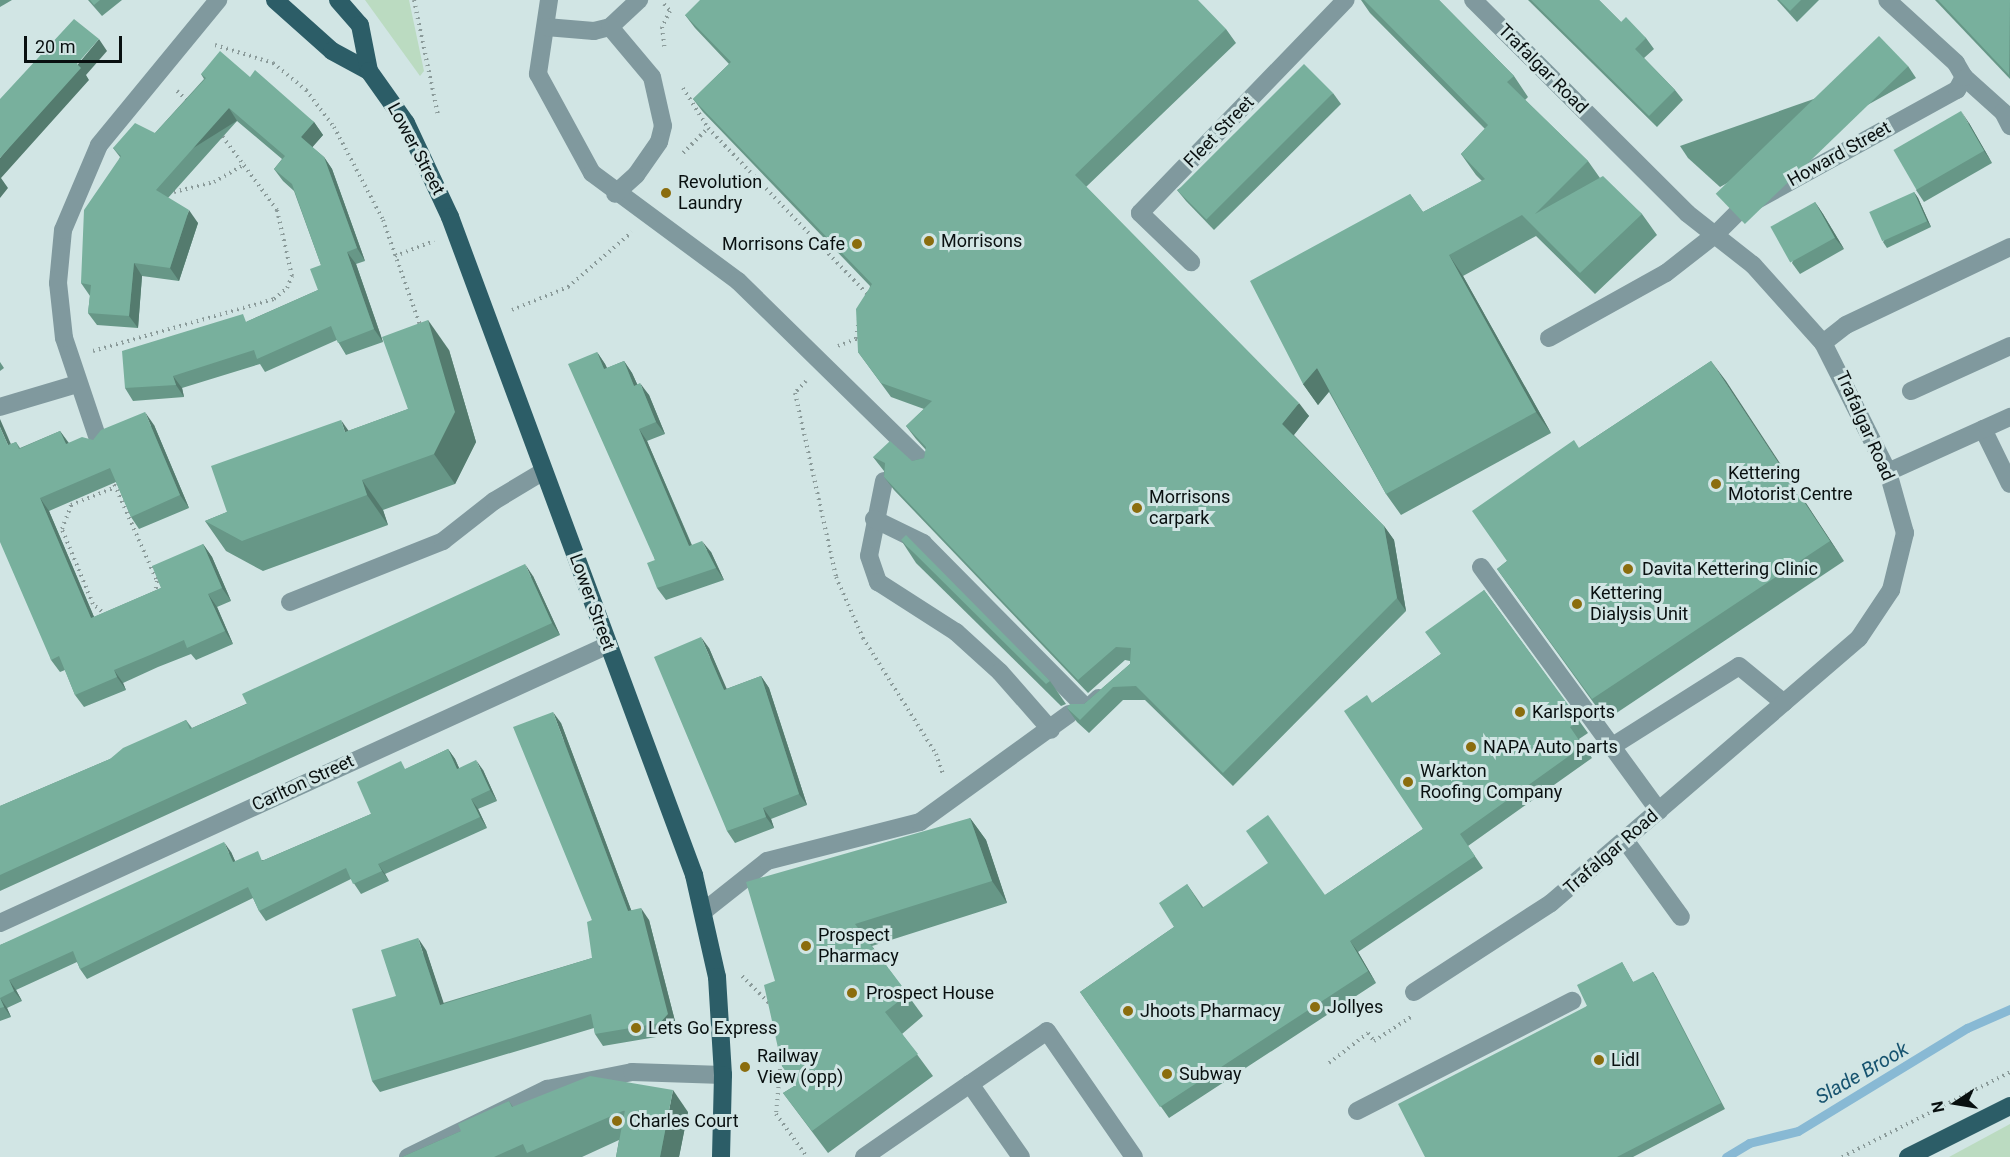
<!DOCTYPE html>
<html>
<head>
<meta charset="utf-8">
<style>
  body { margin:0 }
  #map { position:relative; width:2010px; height:1157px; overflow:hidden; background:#d1e5e4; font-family:Roboto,sans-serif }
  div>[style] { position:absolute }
  .green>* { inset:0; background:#bbdbc1 }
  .stream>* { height:9px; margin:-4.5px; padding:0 4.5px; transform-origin:4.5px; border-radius:4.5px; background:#88b9d4 }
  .path>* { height:4px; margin-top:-2px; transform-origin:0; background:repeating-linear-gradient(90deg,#8b9b9a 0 1.5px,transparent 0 6px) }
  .lane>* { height:18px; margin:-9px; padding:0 9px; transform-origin:9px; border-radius:9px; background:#80999e }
  .street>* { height:18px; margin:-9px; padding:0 9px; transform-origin:9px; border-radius:9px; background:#80999e }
  .primary>* { height:18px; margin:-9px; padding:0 9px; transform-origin:9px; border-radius:9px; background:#2c5d67 }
  .wall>* { inset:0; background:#679787 }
  .shaded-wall>* { inset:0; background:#547b6e; transform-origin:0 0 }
  .building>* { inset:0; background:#78b09d; transform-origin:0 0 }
  .dots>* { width:16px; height:16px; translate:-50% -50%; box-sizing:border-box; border:3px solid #d1e5e4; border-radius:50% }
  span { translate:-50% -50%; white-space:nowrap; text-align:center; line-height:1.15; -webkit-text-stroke:6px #d1e5e4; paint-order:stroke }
  .street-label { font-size:18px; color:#091010 }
  .poi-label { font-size:18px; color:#091010 }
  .left { translate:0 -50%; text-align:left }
  .right { translate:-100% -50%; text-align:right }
  .water-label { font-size:20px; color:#16536f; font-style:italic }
  .north { position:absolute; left:1926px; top:1073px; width:60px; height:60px; -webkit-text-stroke:4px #d1e5e4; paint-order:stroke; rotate:258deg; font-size:16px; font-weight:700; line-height:24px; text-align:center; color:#091010 }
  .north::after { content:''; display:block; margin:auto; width:21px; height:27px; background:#091010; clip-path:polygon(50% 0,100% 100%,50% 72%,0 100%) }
  .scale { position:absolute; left:24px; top:36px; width:98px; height:27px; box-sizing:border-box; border:3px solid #091010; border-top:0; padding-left:8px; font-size:18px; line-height:21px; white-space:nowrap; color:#091010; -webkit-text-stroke:4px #d1e5e4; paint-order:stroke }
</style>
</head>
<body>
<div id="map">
  <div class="green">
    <i style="clip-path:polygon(365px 0,409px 0,424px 71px,420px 76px)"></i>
    <i style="clip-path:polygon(2010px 1124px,2010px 1157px,1949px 1157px)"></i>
  </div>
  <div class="stream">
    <i style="left:1726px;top:1157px;width:27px;rotate:-31deg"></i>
    <i style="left:1749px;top:1143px;width:50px;rotate:-13.8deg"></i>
    <i style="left:1798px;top:1131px;width:198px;rotate:-31.4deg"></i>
    <i style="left:1967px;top:1028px;width:47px;rotate:-23.8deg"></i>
  </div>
  <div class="path">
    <i style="left:414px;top:0;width:117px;rotate:78.2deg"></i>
    <i style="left:664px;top:4px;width:9px;rotate:49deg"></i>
    <i style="left:670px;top:11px;width:18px;rotate:117deg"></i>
    <i style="left:662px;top:27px;width:24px;rotate:83deg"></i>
    <i style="left:215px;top:45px;width:61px;rotate:17.2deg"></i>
    <i style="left:273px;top:63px;width:43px;rotate:39.3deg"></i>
    <i style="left:306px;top:90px;width:46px;rotate:52.9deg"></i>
    <i style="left:334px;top:127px;width:105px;rotate:62.2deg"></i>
    <i style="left:383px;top:220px;width:111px;rotate:70.6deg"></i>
    <i style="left:683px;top:88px;width:47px;rotate:58deg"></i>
    <i style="left:177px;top:91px;width:16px;rotate:43deg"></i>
    <i style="left:683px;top:153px;width:35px;rotate:-45deg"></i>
    <i style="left:708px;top:128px;width:233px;rotate:46.2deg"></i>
    <i style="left:174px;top:192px;width:41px;rotate:-14deg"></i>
    <i style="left:214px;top:182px;width:36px;rotate:-30deg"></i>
    <i style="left:395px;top:256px;width:42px;rotate:-21deg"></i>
    <i style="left:512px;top:310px;width:61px;rotate:-22.3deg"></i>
    <i style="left:568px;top:287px;width:84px;rotate:-40.7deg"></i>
    <i style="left:859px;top:319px;width:20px;rotate:99deg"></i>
    <i style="left:856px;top:339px;width:7px"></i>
    <i style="left:838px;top:346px;width:19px;rotate:-21deg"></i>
    <i style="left:93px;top:351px;width:188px;rotate:-16deg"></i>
    <i style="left:274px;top:299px;width:17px;rotate:-40deg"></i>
    <i style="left:287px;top:288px;width:13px;rotate:-67deg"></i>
    <i style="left:292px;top:276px;width:68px;rotate:-102.8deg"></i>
    <i style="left:277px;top:210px;width:96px;rotate:-126.5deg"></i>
    <i style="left:806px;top:381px;width:16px;rotate:133deg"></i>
    <i style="left:795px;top:393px;width:189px;rotate:77.4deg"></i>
    <i style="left:836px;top:577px;width:67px;rotate:66.1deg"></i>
    <i style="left:863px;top:638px;width:137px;rotate:57.8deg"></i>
    <i style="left:936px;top:754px;width:21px;rotate:71deg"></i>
    <i style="left:112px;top:479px;width:111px;rotate:66.2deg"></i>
    <i style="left:157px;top:581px;width:13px;rotate:99deg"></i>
    <i style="left:106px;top:615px;width:17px;rotate:-140deg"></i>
    <i style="left:93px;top:604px;width:81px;rotate:-112.5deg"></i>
    <i style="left:62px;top:529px;width:26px;rotate:-69deg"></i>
    <i style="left:71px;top:505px;width:48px;rotate:-21.8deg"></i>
    <i style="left:742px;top:976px;width:40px;rotate:45deg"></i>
    <i style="left:781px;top:1057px;width:57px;rotate:95deg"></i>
    <i style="left:776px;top:1114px;width:53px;rotate:54.2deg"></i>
    <i style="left:1329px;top:1063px;width:49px;rotate:-37.6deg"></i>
    <i style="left:1368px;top:1033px;width:10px;rotate:53deg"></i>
    <i style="left:1374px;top:1041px;width:44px;rotate:-33deg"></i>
    <i style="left:1842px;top:1157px;width:188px;rotate:-26.8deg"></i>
  </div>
  <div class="lane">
    <i style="left:549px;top:0;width:75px;rotate:98.5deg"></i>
    <i style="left:538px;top:74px;width:113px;rotate:61.4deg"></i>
    <i style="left:592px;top:173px;width:182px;rotate:36.5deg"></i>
    <i style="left:738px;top:281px;width:262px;rotate:44.4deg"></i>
    <i style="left:546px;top:27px;width:48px;rotate:4.8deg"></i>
    <i style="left:594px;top:31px;width:16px;rotate:-14deg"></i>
    <i style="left:610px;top:27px;width:40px;rotate:-43deg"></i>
    <i style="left:610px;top:27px;width:65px;rotate:50deg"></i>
    <i style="left:652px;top:77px;width:50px;rotate:77.3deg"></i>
    <i style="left:663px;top:126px;width:16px;rotate:104deg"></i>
    <i style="left:659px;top:142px;width:40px;rotate:124.9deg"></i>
    <i style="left:636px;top:175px;width:28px;rotate:138deg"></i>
    <i style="left:1964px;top:77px;width:52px;rotate:41.9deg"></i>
    <i style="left:2003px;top:112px;width:16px;rotate:63deg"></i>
    <i style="left:1140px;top:213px;width:71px;rotate:43.9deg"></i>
    <i style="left:1549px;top:338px;width:134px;rotate:-29.1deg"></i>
    <i style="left:1666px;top:273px;width:63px;rotate:-38deg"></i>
    <i style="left:1823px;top:343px;width:29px;rotate:-38deg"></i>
    <i style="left:1846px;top:325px;width:182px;rotate:-25.4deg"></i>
    <i style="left:1911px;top:391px;width:109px;rotate:-24.4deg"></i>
    <i style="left:1983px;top:429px;width:61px;rotate:63.9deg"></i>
    <i style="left:884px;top:481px;width:76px;rotate:101.3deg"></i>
    <i style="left:869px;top:556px;width:28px;rotate:71deg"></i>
    <i style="left:878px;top:582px;width:93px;rotate:32.7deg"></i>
    <i style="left:956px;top:632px;width:59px;rotate:42.3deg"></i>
    <i style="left:1000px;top:672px;width:77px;rotate:48.7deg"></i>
    <i style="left:874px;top:519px;width:55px;rotate:26.1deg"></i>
    <i style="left:923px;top:543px;width:233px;rotate:45.3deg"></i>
    <i style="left:1087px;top:709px;width:16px;rotate:-43deg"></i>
    <i style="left:1481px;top:567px;width:302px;rotate:53.9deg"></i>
    <i style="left:290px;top:602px;width:165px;rotate:-21.7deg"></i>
    <i style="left:443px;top:541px;width:65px;rotate:-38.1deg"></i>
    <i style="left:494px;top:501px;width:58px;rotate:-31deg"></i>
    <i style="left:1611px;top:747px;width:151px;rotate:-32.3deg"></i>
    <i style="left:1739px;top:666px;width:58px;rotate:39.4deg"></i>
    <i style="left:1625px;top:840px;width:95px;rotate:54deg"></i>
    <i style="left:704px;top:911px;width:80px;rotate:-38.4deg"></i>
    <i style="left:767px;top:861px;width:158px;rotate:-14.3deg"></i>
    <i style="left:920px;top:822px;width:184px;rotate:-35.9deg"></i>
    <i style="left:970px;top:1084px;width:93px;rotate:-34.5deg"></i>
    <i style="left:1047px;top:1031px;width:153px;rotate:55.4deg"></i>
    <i style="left:1357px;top:1111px;width:242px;rotate:-27.1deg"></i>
  </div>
  <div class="street">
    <i style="left:1140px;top:213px;width:296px;rotate:-46deg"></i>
    <i style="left:1716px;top:234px;width:37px;rotate:-45deg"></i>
    <i style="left:1742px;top:208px;width:245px;rotate:-28.8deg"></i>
    <i style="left:1957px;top:90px;width:15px;rotate:-62deg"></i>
    <i style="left:1964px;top:77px;width:16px;rotate:-120deg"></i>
    <i style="left:1956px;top:63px;width:93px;rotate:-137.6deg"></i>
    <i style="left:0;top:407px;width:80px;rotate:-16.6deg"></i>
    <i style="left:99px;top:442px;width:110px;rotate:-108.6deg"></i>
    <i style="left:64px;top:338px;width:55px;rotate:-96.2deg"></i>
    <i style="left:58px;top:283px;width:53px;rotate:-84.6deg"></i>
    <i style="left:63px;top:230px;width:92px;rotate:-67deg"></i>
    <i style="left:99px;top:145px;width:188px;rotate:-50.6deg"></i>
    <i style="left:1888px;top:472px;width:134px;rotate:-24.3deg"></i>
    <i style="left:0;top:923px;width:669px;rotate:-24.57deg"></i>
    <i style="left:1414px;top:992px;width:163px;rotate:-33deg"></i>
    <i style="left:1551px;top:903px;width:406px;rotate:-40.7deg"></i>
    <i style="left:1859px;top:638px;width:58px;rotate:-56.3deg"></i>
    <i style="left:1891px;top:590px;width:59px;rotate:-76.2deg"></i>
    <i style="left:1905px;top:533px;width:63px;rotate:-105.6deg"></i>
    <i style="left:1888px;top:472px;width:144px;rotate:-116.7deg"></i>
    <i style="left:1823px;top:343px;width:105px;rotate:-131.9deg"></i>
    <i style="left:1753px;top:265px;width:84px;rotate:-141.8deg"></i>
    <i style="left:1687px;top:213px;width:302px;rotate:-135.1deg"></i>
    <i style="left:408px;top:1157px;width:155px;rotate:-26.1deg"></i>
    <i style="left:547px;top:1089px;width:87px;rotate:-11.3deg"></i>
    <i style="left:632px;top:1072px;width:91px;rotate:1.9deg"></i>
    <i style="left:864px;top:1157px;width:129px;rotate:-34.6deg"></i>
    <i style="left:970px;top:1084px;width:89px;rotate:55.1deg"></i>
  </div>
  <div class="primary">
    <i style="left:275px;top:0;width:76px;rotate:41.8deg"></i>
    <i style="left:332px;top:51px;width:42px;rotate:28.4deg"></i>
    <i style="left:338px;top:0;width:33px;rotate:49deg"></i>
    <i style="left:360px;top:25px;width:47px;rotate:78.9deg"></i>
    <i style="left:369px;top:71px;width:64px;rotate:54.6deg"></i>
    <i style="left:406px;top:123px;width:104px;rotate:64.9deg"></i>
    <i style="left:450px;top:217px;width:702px;rotate:69.65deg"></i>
    <i style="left:694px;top:875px;width:105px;rotate:77.3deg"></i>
    <i style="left:717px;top:977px;width:98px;rotate:86.5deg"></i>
    <i style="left:723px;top:1075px;width:82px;rotate:91.4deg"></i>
    <i style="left:1908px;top:1157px;width:114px;rotate:-26.6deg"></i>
  </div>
  <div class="wall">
    <i style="clip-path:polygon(0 0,12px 0,0 7px)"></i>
    <i style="clip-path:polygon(88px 0,122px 0,102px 16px)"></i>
    <i style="clip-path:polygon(1361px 0,1439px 0,1514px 76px,1528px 97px,1525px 100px,1588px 161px,1600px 178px,1642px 214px,1657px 235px,1595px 294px,1536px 236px,1463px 276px,1551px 433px,1401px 515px,1386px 494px,1329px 392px,1318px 405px,1303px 384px,1410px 194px,1423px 212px,1482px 181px,1476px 175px,1461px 154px,1485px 129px,1370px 13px)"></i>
    <i style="clip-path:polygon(1528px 0,1599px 0,1621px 22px,1646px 38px,1654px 49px,1644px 58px,1675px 90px,1683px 100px,1657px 127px)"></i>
    <i style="clip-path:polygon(1777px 0,1819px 0,1797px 22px)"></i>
    <i style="clip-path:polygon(1935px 0,2010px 0,2010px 79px)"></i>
    <i style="clip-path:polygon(685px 15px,1226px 29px,1236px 43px,1086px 187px,1309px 416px,1294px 435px,1384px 526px,1394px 540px,1406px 611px,1233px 786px,1145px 700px,1123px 700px,1089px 733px,1077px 722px,1067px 708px,1084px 704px,1130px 664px,1130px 661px,1125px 660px,1088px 693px,894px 490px,884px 477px,884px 471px,873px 457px,912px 461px,924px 458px,926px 450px,916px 439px,906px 426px,924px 409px,891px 397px,858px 352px,870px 286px,703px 112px,693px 99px,729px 64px,695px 28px)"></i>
    <i style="clip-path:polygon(1908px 66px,1916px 78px,1720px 187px,1688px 158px,1680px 146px)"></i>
    <i style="clip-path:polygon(201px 74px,250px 77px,314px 122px,323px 135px,312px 147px,324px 157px,332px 169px,365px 261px,356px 264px,383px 342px,346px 355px,337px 340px,265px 372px,260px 364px,182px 388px,184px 397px,133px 401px,125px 388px,248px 321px,318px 290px,321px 265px,294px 191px,283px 181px,274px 169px,282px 159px,237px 121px,168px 198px,198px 223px,179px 281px,142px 276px,138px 328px,97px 325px,88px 313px,90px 296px,81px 283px,120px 157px,113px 148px,155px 133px,204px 79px)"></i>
    <i style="clip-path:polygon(1333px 93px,1341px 104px,1214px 230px,1186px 201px,1177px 190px)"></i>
    <i style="clip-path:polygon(1969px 123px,1992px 163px,1924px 202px,1916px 190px)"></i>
    <i style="clip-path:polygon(1914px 192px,1918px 198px,1931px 227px,1887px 248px,1883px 242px)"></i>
    <i style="clip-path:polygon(1815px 202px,1823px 214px,1844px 249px,1800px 274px,1792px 263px)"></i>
    <i style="clip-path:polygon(449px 350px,476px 442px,455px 484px,383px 510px,388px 525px,263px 571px,226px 551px,205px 521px,227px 512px,348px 431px,408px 409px)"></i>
    <i style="clip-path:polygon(597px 352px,605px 364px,607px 368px,624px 361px,632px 373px,637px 384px,649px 395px,665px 434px,647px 441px,692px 545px,711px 552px,724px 580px,666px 600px,657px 588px,655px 560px)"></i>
    <i style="clip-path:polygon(1711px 361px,1844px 561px,1606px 720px,1497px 569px,1507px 561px,1579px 448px)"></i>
    <i style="clip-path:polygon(0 362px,4px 368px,0 371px)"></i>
    <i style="clip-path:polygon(154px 425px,189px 508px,139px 529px,131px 517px,116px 482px,49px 511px,94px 617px,161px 588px,203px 544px,212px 557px,231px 601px,217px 607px,233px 644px,196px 660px,191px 654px,158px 667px,123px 683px,126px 690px,84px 707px,75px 695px,65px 670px,60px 672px,51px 660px,11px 444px,16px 442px,20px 448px,60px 431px,69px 443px,93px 440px)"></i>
    <i style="clip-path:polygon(901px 540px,1050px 681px,1066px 704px,1061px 706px,916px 563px)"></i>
    <i style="clip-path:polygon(533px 576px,560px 635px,0 891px,0 806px,110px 759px,186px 720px,192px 728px)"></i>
    <i style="clip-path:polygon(1484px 590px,1588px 733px,1579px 739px,1592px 758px,1468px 846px,1483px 868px,1358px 952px,1376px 983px,1169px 1118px,1080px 992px,1174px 927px,1187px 884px,1203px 907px,1325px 895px,1423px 829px,1372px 703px,1441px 654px)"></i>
    <i style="clip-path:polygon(709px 648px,726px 689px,761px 676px,769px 688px,807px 805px,771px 819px,774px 828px,735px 843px,727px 831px)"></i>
    <i style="clip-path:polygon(561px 723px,631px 910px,649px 920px,676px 1025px,668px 1035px,603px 1046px,595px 1034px,594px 1028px,380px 1092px,372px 1081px,396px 996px,426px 950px,443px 1003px,592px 958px,592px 920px)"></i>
    <i style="clip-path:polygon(448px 749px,455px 759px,459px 768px,483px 770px,497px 801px,478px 809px,487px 828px,385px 874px,389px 881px,361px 894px,351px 879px,266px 921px,259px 911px,253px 898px,87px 979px,80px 969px,77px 962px,16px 990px,22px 1001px,7px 1008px,11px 1017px,0 1021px,0 945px,231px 852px,235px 861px,264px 860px,371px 814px,406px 769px)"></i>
    <i style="clip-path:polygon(970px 818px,986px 840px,1007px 903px,872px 946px,923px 1016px,902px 1034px,933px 1076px,828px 1153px,783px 1093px,796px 1085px,782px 1066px,775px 981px)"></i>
    <i style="clip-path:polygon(1622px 962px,1633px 982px,1657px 978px,1725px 1109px,1633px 1157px,1425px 1157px,1587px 1006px)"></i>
    <i style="clip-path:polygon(509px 1101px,513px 1107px,688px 1112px,679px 1157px,616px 1157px,619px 1140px,582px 1157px,402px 1157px,461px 1131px)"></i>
  </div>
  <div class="shaded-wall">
    <i style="clip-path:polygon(99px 39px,107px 51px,86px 75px,89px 80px,1px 178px,8px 188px,0 198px,0 158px)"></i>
    <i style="left:229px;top:108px;width:15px;height:110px;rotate:58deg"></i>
    <i style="clip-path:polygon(1961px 111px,1969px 123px,1992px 163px,1984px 151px)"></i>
    <i style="clip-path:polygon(314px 122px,323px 135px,310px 150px,301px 137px)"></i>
    <i style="clip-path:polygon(324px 157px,332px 169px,365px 261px,357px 248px)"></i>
    <i style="clip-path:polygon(1914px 192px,1918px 198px,1931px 227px,1927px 221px)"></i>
    <i style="clip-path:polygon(1815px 202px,1823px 214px,1844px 249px,1835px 238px)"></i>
    <i style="clip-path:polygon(189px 210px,198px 223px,179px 281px,170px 268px)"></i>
    <i style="clip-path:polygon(347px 252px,356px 264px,383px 342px,374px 329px)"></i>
    <i style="clip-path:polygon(1449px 255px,1463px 276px,1551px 433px,1536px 412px)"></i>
    <i style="clip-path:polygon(134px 263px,142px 276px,138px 328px,129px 316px)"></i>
    <i style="clip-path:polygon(428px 320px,449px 350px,476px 442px,455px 484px,434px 454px)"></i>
    <i style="clip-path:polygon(597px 352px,605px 364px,613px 381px,604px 369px)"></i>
    <i style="clip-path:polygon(624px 361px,632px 373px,643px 397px,634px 386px)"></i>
    <i style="clip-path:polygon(1711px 361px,1726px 381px,1844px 561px,1830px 541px)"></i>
    <i style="clip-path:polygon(1317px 368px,1331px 389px,1318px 405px,1303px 384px)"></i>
    <i style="clip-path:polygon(173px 376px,182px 388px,184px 397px,176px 385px)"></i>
    <i style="clip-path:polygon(640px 383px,649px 395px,665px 434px,656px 422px)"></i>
    <i style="clip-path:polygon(1299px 403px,1309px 416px,1292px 437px,1282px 424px)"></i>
    <i style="clip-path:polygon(145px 412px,154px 425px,189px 508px,180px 495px)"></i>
    <i style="clip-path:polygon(0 419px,17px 458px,8px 445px,0 427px)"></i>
    <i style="clip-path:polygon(341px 420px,362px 450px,345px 432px)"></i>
    <i style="clip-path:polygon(639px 429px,647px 441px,697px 558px,689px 546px)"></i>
    <i style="clip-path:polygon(60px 431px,69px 444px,66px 444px)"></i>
    <i style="clip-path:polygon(362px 480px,383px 510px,388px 525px,367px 495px)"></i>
    <i style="clip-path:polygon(40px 498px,49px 511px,100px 631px,91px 618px)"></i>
    <i style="clip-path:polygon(1384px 526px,1394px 540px,1406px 611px,1397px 598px)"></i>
    <i style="clip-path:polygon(702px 541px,711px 552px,724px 580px,716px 568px)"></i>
    <i style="clip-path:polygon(203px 544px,212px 557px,231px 601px,222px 588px)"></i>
    <i style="clip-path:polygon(525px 564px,533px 576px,560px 635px,552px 623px)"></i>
    <i style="clip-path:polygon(208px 594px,217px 607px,233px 644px,225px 631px)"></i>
    <i style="clip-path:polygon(701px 637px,709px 648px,732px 701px,724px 690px)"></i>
    <i style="clip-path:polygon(114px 670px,123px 683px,126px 690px,117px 677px)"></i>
    <i style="clip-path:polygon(761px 676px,769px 688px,807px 805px,799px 794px)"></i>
    <i style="clip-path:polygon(553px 712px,561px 723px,636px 923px,628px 911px)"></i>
    <i style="clip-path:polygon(448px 749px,455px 759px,464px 779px,457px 769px)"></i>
    <i style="clip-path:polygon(476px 760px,483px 770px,497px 801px,490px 790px)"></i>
    <i style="clip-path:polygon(471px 799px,478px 809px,487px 828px,480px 817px)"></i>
    <i style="clip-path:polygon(763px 808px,771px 819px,774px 828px,766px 817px)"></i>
    <i style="clip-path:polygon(970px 818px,986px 840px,1007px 903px,992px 881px)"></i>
    <i style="clip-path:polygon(224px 842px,231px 852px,240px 872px,233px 862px)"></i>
    <i style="clip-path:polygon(378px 864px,385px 874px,389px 881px,382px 871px)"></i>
    <i style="clip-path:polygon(641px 908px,649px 920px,676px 1025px,668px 1035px,660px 1023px)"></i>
    <i style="clip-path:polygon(418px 938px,426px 950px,448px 1016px,440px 1005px)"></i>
    <i style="clip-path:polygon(1350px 941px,1358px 952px,1376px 983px,1368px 971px)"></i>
    <i style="left:1653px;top:972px;width:7px;height:148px;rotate:56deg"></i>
    <i style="clip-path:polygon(9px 980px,16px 990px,22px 1001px,14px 991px)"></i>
    <i style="clip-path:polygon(0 998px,7px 1008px,11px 1017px,4px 1007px)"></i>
    <i style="clip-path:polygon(673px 1090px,688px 1112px,679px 1157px,660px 1157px)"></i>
  </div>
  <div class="building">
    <i style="clip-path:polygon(90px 0,100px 0,94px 5px)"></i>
    <i style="clip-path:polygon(700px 0,1198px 0,1226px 29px,1075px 175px,1299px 403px,1282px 424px,1384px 526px,1397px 598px,1223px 773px,1136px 686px,1113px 687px,1080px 720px,1067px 708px,1070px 704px,1084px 704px,1130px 664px,1131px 648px,1116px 647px,1078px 680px,884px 477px,885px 463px,873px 457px,890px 441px,912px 461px,924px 458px,926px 447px,906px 426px,932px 401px,881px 383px,858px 352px,856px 309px,872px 284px,693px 99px,731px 62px,685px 15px)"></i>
    <i style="clip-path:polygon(1364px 0,1439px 0,1514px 76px,1507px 82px,1588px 161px,1535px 214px,1603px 176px,1642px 214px,1580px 273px,1522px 215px,1449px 255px,1536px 412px,1386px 494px,1317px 368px,1303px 384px,1250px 281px,1410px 194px,1423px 212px,1485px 179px,1461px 154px,1488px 125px)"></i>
    <i style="clip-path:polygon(1531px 0,1599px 0,1621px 22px,1626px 17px,1646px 38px,1635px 49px,1675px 90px,1649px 116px)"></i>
    <i style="clip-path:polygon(1779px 0,1801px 0,1790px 11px)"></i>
    <i style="clip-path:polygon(1938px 0,2010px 0,2009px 75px)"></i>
    <i style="clip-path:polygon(74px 19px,99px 39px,77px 64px,81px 68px,0 158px,0 99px)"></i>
    <i style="left:1879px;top:36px;width:42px;height:227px;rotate:46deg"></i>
    <i style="clip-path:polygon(220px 51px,250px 77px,255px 70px,314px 122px,301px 137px,324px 157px,357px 248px,347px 252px,374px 329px,338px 343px,331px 326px,257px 359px,254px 350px,173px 376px,176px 385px,125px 388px,122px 351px,243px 314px,246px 322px,318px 290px,310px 269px,321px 265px,292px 184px,274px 169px,285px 156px,229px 108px,156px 190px,189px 210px,170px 268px,134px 263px,129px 316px,88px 313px,91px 285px,81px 283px,84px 210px,121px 156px,113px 148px,135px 123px,155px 133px,206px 78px,201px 74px)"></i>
    <i style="left:1304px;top:64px;width:41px;height:179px;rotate:45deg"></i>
    <i style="left:1961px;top:111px;width:46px;height:78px;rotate:60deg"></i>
    <i style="left:1914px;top:192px;width:32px;height:49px;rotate:66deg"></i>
    <i style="left:1815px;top:202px;width:41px;height:51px;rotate:61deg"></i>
    <i style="clip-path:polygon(428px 320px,455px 412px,434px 454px,362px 480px,367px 495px,242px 541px,205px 521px,227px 512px,211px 466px,341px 420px,345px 432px,408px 409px,382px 337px)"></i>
    <i style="clip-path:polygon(597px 352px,604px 369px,624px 361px,634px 386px,640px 383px,656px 422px,639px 429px,689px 546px,702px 541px,716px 568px,657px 588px,647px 563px,655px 560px,568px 364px)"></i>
    <i style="clip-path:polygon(1711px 361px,1830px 541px,1592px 699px,1497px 569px,1507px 561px,1472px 511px,1574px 440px,1579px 448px)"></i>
    <i style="clip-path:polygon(145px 412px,180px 495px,131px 517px,110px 468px,40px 498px,91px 618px,161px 588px,152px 566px,203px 544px,222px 588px,208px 594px,225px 631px,187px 648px,184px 640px,150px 655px,114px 670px,117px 677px,75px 695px,59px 656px,51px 660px,0 542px,0 427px,8px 445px,16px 442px,19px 449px,60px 431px,66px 444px,82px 437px,93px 440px,101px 430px)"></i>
    <i style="clip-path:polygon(906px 535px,1050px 681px,1046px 684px,901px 540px)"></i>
    <i style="clip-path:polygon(525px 564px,552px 623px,0 875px,0 806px,110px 759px,123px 748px,186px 720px,190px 729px,247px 704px,242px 694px)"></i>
    <i style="clip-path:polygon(1484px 590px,1580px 721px,1570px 727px,1583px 746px,1460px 834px,1475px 856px,1350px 941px,1368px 971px,1160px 1107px,1080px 992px,1174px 927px,1159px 903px,1187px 884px,1202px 908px,1268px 863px,1246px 831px,1268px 815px,1325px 895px,1423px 829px,1344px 711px,1367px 695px,1372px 703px,1441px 654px,1425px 632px)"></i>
    <i style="clip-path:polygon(701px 637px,724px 690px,761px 676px,799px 794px,763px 808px,766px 817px,727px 831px,654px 657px)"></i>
    <i style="clip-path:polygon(553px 712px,628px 911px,641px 908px,668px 1014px,660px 1023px,595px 1034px,591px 1014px,372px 1081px,352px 1009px,396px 996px,381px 950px,418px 938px,440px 1005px,592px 958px,587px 922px,592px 920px,513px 727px)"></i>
    <i style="clip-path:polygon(448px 749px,457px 769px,476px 760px,490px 790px,471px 799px,480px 817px,378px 864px,382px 871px,353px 884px,346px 868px,259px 911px,248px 887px,80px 969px,73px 951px,9px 980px,14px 991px,0 998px,0 945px,224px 842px,233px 862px,258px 851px,262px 861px,371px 814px,357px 782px,401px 761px,405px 769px)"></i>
    <i style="clip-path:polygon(970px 818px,992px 881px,855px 924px,908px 994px,885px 1012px,918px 1054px,812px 1131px,783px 1093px,796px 1085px,782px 1066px,764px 985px,775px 981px,746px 882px)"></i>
    <i style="clip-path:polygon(1622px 962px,1633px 982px,1653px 972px,1721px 1103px,1617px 1157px,1425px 1157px,1398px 1104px,1587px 1006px,1577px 985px)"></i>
    <i style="clip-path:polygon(0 998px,4px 1007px,0 1008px)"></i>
    <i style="clip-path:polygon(590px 1076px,673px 1090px,660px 1157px,616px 1157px,625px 1110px,527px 1153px,523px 1144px,494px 1157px,402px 1157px,461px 1131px,458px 1124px,509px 1101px,512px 1107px)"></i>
  </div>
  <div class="dots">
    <i style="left:666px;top:193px;background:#8b6d0e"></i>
    <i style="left:929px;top:241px;background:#8b6d0e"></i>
    <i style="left:857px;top:244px;background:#8b6d0e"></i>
    <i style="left:1716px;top:484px;background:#8b6d0e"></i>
    <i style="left:1137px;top:508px;background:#8b6d0e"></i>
    <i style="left:1628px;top:569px;background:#8b6d0e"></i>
    <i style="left:1577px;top:604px;background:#8b6d0e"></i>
    <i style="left:1520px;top:712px;background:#8b6d0e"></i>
    <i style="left:1471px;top:747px;background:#8b6d0e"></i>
    <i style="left:1408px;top:782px;background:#8b6d0e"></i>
    <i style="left:806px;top:946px;background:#8b6d0e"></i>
    <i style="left:852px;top:993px;background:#8b6d0e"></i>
    <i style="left:1315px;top:1007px;background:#8b6d0e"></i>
    <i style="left:1128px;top:1011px;background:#8b6d0e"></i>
    <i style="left:636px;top:1028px;background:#8b6d0e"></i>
    <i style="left:1599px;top:1060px;background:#8b6d0e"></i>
    <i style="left:745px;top:1067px;background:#8b6d0e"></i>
    <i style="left:1167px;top:1074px;background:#8b6d0e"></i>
    <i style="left:617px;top:1121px;background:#8b6d0e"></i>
  </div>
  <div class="street-label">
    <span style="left:1543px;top:69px;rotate:45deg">Trafalgar Road</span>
    <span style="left:1219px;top:132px;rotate:-46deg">Fleet Street</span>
    <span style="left:416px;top:149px;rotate:62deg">Lower Street</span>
    <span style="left:1839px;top:154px;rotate:-29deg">Howard Street</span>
    <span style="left:1865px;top:426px;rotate:66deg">Trafalgar Road</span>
    <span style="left:592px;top:602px;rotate:70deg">Lower Street</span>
    <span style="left:303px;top:783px;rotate:-25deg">Carlton Street</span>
    <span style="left:1611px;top:852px;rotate:-41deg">Trafalgar Road</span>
  </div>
  <div class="poi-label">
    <span class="left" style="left:678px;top:193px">Revolution<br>Laundry</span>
    <span class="left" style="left:941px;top:241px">Morrisons</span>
    <span class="right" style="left:845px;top:244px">Morrisons Cafe</span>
    <span class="left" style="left:1728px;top:484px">Kettering<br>Motorist Centre</span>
    <span class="left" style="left:1149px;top:508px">Morrisons<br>carpark</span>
    <span class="left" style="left:1642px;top:569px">Davita Kettering Clinic</span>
    <span class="left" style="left:1590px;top:604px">Kettering<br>Dialysis Unit</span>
    <span class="left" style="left:1532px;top:712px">Karlsports</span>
    <span class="left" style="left:1483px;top:747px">NAPA Auto parts</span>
    <span class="left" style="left:1420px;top:782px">Warkton<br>Roofing Company</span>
    <span class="left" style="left:818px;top:946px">Prospect<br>Pharmacy</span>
    <span class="left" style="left:866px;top:993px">Prospect House</span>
    <span class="left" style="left:1327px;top:1007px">Jollyes</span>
    <span class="left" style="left:1140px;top:1011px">Jhoots Pharmacy</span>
    <span class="left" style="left:648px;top:1028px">Lets Go Express</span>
    <span class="left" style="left:757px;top:1067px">Railway<br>View (opp)</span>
    <span class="left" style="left:1611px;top:1060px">Lidl</span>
    <span class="left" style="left:1179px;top:1074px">Subway</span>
    <span class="left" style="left:629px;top:1121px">Charles Court</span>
  </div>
  <div class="water-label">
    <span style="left:1862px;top:1073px;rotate:-30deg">Slade Brook</span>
  </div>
  <div class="north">N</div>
  <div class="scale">20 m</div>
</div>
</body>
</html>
